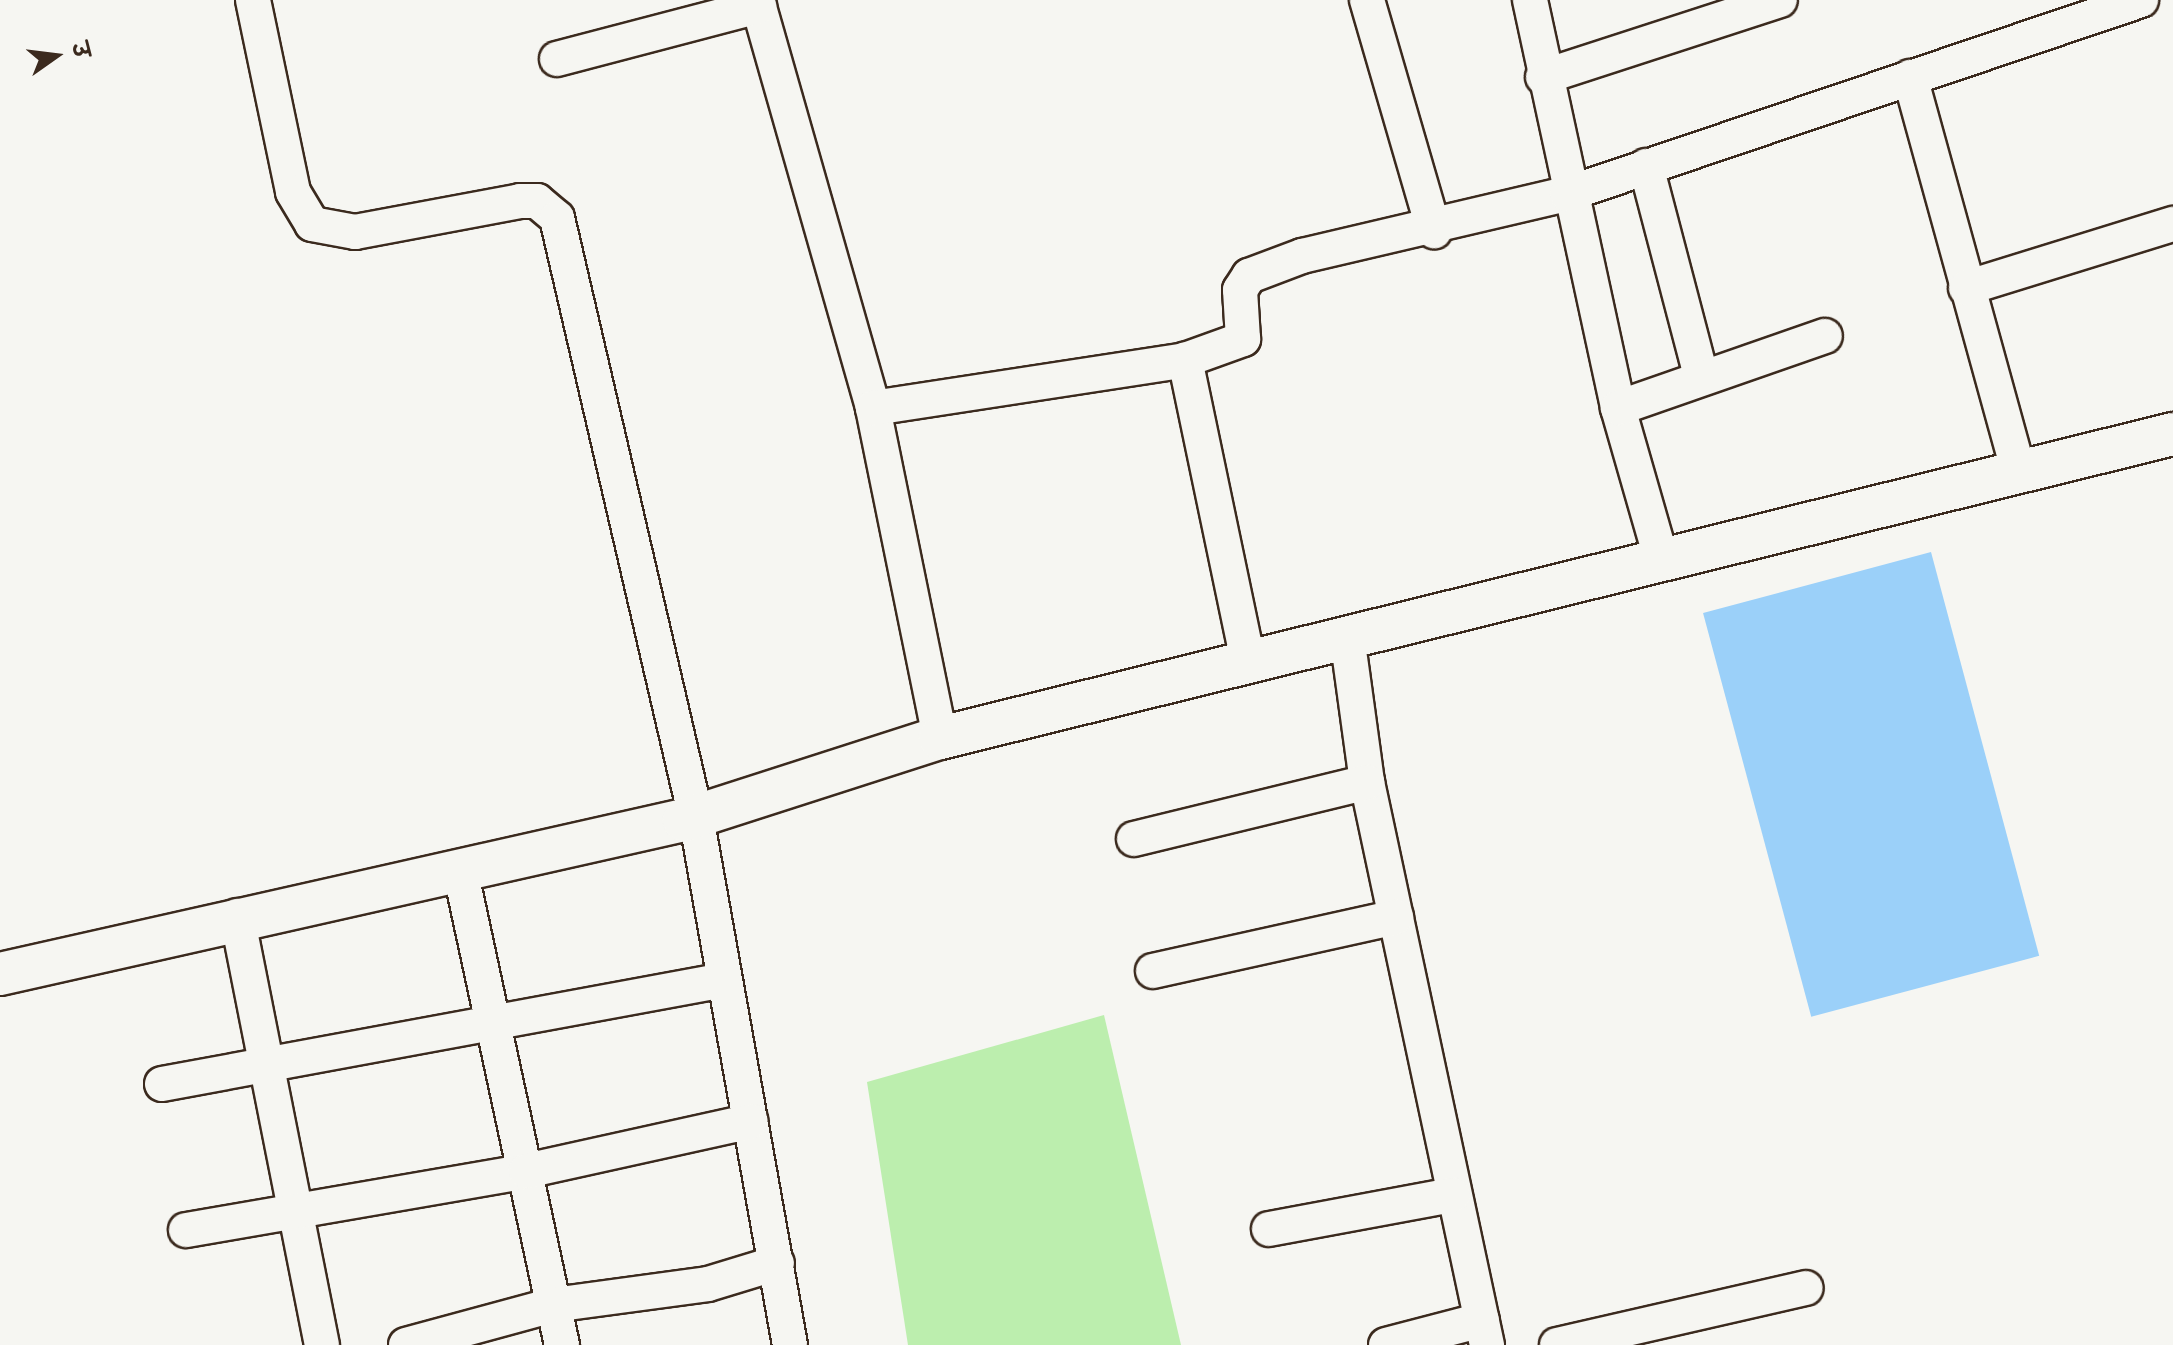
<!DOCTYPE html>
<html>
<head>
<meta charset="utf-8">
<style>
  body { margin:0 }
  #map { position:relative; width:2173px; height:1345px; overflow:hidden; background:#f6f6f2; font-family:Mynerve,"Playpen Sans Deva",sans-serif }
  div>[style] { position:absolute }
  .green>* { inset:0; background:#bceeae }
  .water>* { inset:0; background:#9bd0f9; transform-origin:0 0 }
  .roads { filter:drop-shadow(2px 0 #3b2a1e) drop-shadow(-2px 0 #3b2a1e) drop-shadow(0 2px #3b2a1e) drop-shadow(0 -2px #3b2a1e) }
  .minor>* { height:34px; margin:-17px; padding:0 17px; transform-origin:17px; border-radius:17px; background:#f6f6f2 }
  .tertiary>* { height:42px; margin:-21px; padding:0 21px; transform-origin:21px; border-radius:21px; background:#f6f6f2 }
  span { translate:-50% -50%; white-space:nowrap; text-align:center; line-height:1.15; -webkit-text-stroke:6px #f6f6f2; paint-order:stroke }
  .north { position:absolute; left:16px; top:16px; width:80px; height:80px; -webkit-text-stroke:6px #f6f6f2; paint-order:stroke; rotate:76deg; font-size:22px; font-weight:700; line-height:32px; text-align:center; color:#3b2a1e }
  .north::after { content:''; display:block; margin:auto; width:28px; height:36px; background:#3b2a1e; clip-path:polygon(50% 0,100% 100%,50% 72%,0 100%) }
</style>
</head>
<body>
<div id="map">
  <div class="green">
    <i style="clip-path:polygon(1104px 1015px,1181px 1345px,908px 1345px,867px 1082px)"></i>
  </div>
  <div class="water">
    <i style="left:1931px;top:552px;width:418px;height:236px;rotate:75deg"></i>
  </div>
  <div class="roads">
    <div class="minor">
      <i style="left:253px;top:0;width:196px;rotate:78.2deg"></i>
      <i style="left:293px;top:192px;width:37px;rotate:59deg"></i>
      <i style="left:312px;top:224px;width:44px;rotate:10.5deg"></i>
      <i style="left:355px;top:232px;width:168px;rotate:-10.6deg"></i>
      <i style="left:520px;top:201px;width:17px"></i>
      <i style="left:537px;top:201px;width:26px;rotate:40deg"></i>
      <i style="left:557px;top:218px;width:615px;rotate:76.94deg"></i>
      <i style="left:696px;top:817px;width:536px;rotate:79.91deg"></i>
      <i style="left:757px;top:0;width:424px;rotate:74.1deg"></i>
      <i style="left:873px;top:408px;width:337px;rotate:78.5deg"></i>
      <i style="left:1367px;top:0;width:241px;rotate:73.8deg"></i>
      <i style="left:1530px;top:0;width:417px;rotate:77.8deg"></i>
      <i style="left:1618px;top:408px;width:159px;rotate:74deg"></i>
      <i style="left:557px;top:59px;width:209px;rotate:-14.7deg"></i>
      <i style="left:1543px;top:77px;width:249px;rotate:-18deg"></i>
      <i style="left:1910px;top:77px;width:407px;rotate:74.6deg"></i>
      <i style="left:1646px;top:166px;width:216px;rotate:75.3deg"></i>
      <i style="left:1966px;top:288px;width:217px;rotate:-17.2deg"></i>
      <i style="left:873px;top:408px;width:316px;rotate:-8.7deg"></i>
      <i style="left:1618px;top:408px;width:219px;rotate:-19.2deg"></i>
      <i style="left:1347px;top:636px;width:147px;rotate:82.2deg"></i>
      <i style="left:1367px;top:782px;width:576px;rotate:77.97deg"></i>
      <i style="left:1248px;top:661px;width:308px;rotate:-101.8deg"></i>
      <i style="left:1185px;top:360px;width:62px;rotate:-19.9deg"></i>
      <i style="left:1243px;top:339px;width:49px;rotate:-93.5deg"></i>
      <i style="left:1240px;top:290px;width:17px;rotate:-57deg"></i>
      <i style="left:1249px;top:276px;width:57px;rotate:-20.7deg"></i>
      <i style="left:1302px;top:256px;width:272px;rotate:-13.2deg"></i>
      <i style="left:1567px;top:194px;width:606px;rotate:-18.67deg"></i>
      <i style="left:1134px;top:839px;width:240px;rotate:-13.7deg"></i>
      <i style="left:461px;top:874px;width:482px;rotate:77.9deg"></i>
      <i style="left:237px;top:916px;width:437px;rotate:78.8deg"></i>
      <i style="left:1153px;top:971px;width:249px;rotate:-12.5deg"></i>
      <i style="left:162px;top:1084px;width:572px;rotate:-10.48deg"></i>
      <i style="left:1269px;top:1229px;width:187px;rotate:-10.5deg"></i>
      <i style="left:186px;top:1230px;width:345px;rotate:-9.8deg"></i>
      <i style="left:526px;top:1171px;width:230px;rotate:-12.5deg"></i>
      <i style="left:406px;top:1345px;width:152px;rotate:-15.2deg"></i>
      <i style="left:553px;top:1305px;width:156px;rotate:-7.7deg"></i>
      <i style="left:708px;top:1284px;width:72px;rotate:-16.9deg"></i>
      <i style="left:1386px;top:1345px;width:99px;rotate:-14.6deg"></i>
      <i style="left:1557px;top:1345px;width:255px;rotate:-12.9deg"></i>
    </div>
    <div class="tertiary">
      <i style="left:0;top:974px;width:701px;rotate:-12.69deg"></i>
      <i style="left:684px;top:820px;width:269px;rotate:-17.8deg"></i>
      <i style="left:940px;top:738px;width:1270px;rotate:-13.85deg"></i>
    </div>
  </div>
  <div class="north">उ</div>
</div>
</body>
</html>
